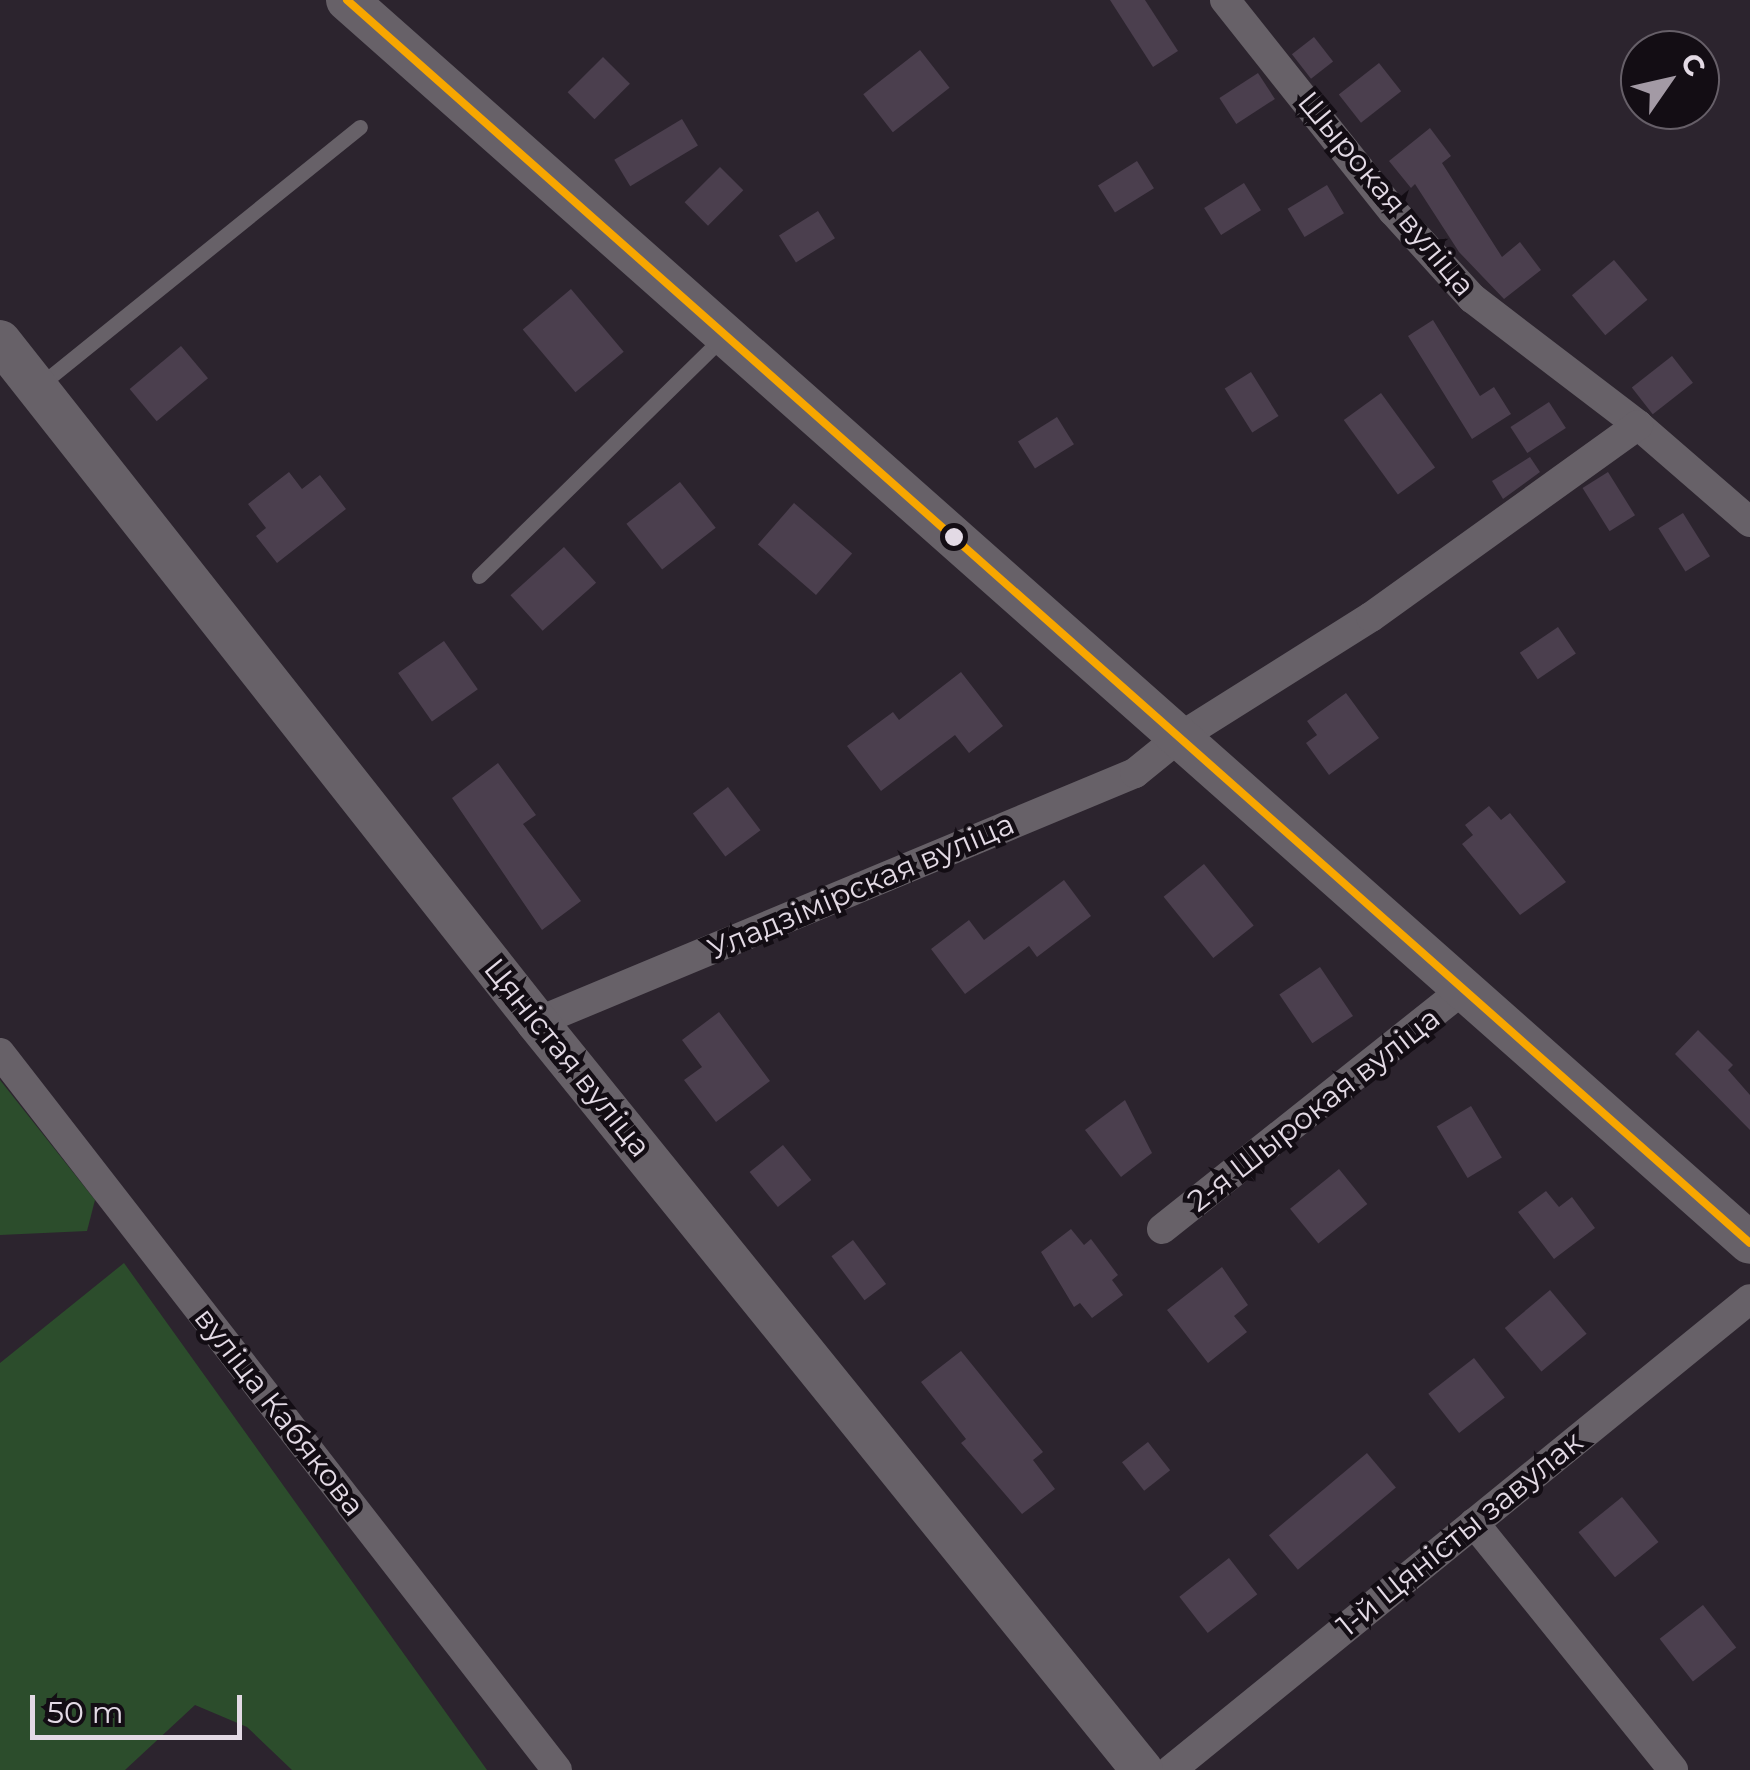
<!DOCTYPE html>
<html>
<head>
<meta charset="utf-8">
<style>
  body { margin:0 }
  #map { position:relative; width:1750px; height:1770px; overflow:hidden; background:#2c242e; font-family:Montserrat,sans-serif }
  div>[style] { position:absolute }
  .green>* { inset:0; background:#2c4d2c }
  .building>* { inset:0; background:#4b3f4e; transform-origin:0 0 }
  .lane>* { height:15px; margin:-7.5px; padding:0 7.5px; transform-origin:7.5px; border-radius:7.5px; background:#676168 }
  .street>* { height:30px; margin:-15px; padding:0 15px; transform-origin:15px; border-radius:15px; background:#676168 }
  .secondary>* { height:42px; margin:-21px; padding:0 21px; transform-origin:21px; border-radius:21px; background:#676168 }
  .bus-1>* { height:8px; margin:-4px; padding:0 4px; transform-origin:4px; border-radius:4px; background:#f7a600 }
  .dots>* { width:28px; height:28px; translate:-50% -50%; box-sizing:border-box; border:5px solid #130d14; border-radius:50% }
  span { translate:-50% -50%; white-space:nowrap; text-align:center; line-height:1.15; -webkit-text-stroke:9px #130d14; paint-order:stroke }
  .street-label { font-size:30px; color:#e3dae5 }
  .north { position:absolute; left:1620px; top:30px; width:100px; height:100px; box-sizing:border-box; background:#130d14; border:2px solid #665f68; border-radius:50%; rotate:56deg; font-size:28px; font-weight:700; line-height:40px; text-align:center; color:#e3dae5 }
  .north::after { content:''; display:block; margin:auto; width:35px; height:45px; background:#a39aa5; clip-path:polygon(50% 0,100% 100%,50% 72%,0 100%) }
  .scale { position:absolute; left:30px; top:1695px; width:212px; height:45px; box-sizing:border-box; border:5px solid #e3dae5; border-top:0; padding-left:12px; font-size:30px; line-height:35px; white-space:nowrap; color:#e3dae5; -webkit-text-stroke:8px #130d14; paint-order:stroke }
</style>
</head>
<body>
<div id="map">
  <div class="green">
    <i style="clip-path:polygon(0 1080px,95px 1200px,87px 1231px,0 1235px)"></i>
    <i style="clip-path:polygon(124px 1263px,487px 1770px,292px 1770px,247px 1727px,195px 1705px,125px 1770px,0 1770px,0 1363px)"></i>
  </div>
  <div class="building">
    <i style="clip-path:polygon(1110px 0,1145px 0,1178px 51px,1153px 67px)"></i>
    <i style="left:1314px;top:37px;width:31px;height:28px;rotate:52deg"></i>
    <i style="left:920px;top:50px;width:48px;height:72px;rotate:52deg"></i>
    <i style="left:603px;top:57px;width:38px;height:50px;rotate:45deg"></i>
    <i style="left:1379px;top:63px;width:36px;height:51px;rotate:52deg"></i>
    <i style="left:1258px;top:73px;width:31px;height:46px;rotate:57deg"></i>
    <i style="left:682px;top:119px;width:31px;height:79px;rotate:59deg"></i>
    <i style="clip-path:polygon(1430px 128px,1451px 156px,1442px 163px,1502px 257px,1520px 242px,1541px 270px,1504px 299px,1459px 252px,1415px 184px,1411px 188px,1389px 161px)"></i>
    <i style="left:1137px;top:161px;width:32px;height:46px;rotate:58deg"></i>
    <i style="left:720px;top:167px;width:33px;height:50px;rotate:45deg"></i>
    <i style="left:1244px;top:183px;width:32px;height:47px;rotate:58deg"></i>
    <i style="left:1327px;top:185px;width:33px;height:46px;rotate:59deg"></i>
    <i style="left:818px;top:211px;width:32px;height:46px;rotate:58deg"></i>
    <i style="left:1614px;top:260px;width:52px;height:55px;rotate:50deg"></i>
    <i style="left:571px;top:289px;width:82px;height:63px;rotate:50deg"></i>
    <i style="clip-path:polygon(1433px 320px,1480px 396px,1494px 387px,1511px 414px,1472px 439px,1408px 336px)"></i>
    <i style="left:181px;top:346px;width:42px;height:67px;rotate:50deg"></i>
    <i style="left:1672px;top:356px;width:34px;height:51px;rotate:52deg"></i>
    <i style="left:1251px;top:372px;width:52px;height:31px;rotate:58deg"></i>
    <i style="left:1381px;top:393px;width:92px;height:46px;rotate:54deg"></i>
    <i style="left:1549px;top:402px;width:31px;height:46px;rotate:57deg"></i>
    <i style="left:1057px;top:417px;width:32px;height:46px;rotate:58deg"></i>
    <i style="clip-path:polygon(1530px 457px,1540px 472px,1503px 499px,1492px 481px)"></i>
    <i style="clip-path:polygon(289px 472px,302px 489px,320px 475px,346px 509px,277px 563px,256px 536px,266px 528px,248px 504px)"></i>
    <i style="left:1608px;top:472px;width:51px;height:30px;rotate:58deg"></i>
    <i style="left:680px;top:482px;width:58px;height:68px;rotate:52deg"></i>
    <i style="left:794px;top:503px;width:77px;height:55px;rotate:41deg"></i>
    <i style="left:1683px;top:513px;width:51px;height:29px;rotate:58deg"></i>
    <i style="left:564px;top:547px;width:48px;height:72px;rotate:48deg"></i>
    <i style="left:1558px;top:627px;width:32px;height:46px;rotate:56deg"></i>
    <i style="left:444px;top:641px;width:59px;height:56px;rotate:55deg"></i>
    <i style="clip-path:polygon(961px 672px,1003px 726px,969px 753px,955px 735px,881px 791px,847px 746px,893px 712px,899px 720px)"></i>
    <i style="clip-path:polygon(1346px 693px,1379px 738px,1329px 775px,1306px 743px,1317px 735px,1307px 721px)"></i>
    <i style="clip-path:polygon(498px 763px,536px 815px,523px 824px,581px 901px,542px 930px,452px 798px)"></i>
    <i style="left:728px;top:787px;width:54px;height:44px;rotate:53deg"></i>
    <i style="clip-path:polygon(1489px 806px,1501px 820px,1510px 813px,1566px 882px,1520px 915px,1462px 844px,1473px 835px,1465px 825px)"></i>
    <i style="left:1204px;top:864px;width:79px;height:52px;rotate:51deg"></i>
    <i style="clip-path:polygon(1064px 880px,1091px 916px,1037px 957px,1029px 946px,965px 994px,931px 949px,969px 920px,984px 940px)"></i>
    <i style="left:1320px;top:967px;width:59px;height:49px;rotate:56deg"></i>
    <i style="clip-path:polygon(719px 1012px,770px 1081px,716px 1122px,684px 1080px,702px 1067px,682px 1040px)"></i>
    <i style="clip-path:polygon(1698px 1030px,1733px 1065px,1728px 1070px,1750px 1095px,1750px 1130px,1675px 1054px)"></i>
    <i style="clip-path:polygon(1125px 1100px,1152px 1153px,1121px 1177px,1085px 1130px)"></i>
    <i style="left:1471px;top:1106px;width:60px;height:40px;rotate:59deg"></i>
    <i style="left:783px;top:1145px;width:45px;height:43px;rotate:51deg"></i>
    <i style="left:1339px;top:1169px;width:45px;height:63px;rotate:51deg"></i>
    <i style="clip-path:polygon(1546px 1191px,1559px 1207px,1572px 1197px,1595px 1228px,1554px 1259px,1518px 1212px)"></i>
    <i style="clip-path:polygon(1071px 1229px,1084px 1245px,1091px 1239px,1118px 1275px,1112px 1280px,1123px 1295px,1092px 1318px,1080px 1303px,1074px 1307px,1041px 1252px)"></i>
    <i style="left:853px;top:1240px;width:55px;height:27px;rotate:53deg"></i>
    <i style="clip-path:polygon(1222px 1267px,1248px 1305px,1234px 1316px,1247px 1332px,1208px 1363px,1167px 1310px)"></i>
    <i style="left:1550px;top:1290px;width:57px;height:59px;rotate:50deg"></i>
    <i style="clip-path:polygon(961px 1351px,1043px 1452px,1033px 1460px,1055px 1489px,1022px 1514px,961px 1443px,966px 1439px,921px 1382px)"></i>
    <i style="left:1474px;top:1358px;width:50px;height:58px;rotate:52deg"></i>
    <i style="left:1148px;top:1442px;width:36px;height:33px;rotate:52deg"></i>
    <i style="left:1367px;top:1453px;width:45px;height:128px;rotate:50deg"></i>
    <i style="left:1622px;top:1497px;width:58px;height:56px;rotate:51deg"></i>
    <i style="left:1229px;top:1558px;width:46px;height:63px;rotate:52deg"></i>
    <i style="left:1703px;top:1605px;width:54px;height:55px;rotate:52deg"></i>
  </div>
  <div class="lane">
    <i style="left:40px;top:385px;width:411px;rotate:-38.9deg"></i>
    <i style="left:479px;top:576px;width:343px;rotate:-44.4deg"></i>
  </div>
  <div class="street">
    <i style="left:1225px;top:0;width:270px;rotate:51.5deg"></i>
    <i style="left:1393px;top:211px;width:118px;rotate:47.8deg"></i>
    <i style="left:1472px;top:298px;width:209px;rotate:37.4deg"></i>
    <i style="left:1638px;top:425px;width:148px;rotate:40.9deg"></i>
    <i style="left:537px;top:1022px;width:648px;rotate:-22.61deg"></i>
    <i style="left:1135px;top:773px;width:54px;rotate:-39deg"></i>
    <i style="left:1177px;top:739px;width:229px;rotate:-32.2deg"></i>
    <i style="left:1371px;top:617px;width:329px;rotate:-35.7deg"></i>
    <i style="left:0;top:1053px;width:908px;rotate:52.16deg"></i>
    <i style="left:1162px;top:1229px;width:386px;rotate:-38.5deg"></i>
    <i style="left:1474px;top:1523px;width:317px;rotate:51.1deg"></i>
    <i style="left:1171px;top:1770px;width:746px;rotate:-39.13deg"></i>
  </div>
  <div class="secondary">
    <i style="left:347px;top:0;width:1874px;rotate:41.54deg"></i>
    <i style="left:0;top:341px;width:867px;rotate:51.74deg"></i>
    <i style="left:537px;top:1022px;width:962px;rotate:51.03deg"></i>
  </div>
  <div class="bus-1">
    <i style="left:347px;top:0;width:1874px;rotate:41.54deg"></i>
  </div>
  <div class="dots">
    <i style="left:954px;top:537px;background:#e3dae5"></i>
  </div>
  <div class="street-label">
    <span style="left:1386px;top:194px;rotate:50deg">Шырокая вуліца</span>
    <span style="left:861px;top:887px;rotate:-23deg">Уладзімірская вуліца</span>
    <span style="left:567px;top:1058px;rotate:51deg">Цяністая вуліца</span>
    <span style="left:1314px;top:1110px;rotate:-38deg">2-я Шырокая вуліца</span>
    <span style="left:279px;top:1412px;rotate:52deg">вуліца Кабякова</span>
    <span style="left:1460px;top:1534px;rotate:-39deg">1-й Цяністы завулак</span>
  </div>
  <div class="north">С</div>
  <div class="scale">50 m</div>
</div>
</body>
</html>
